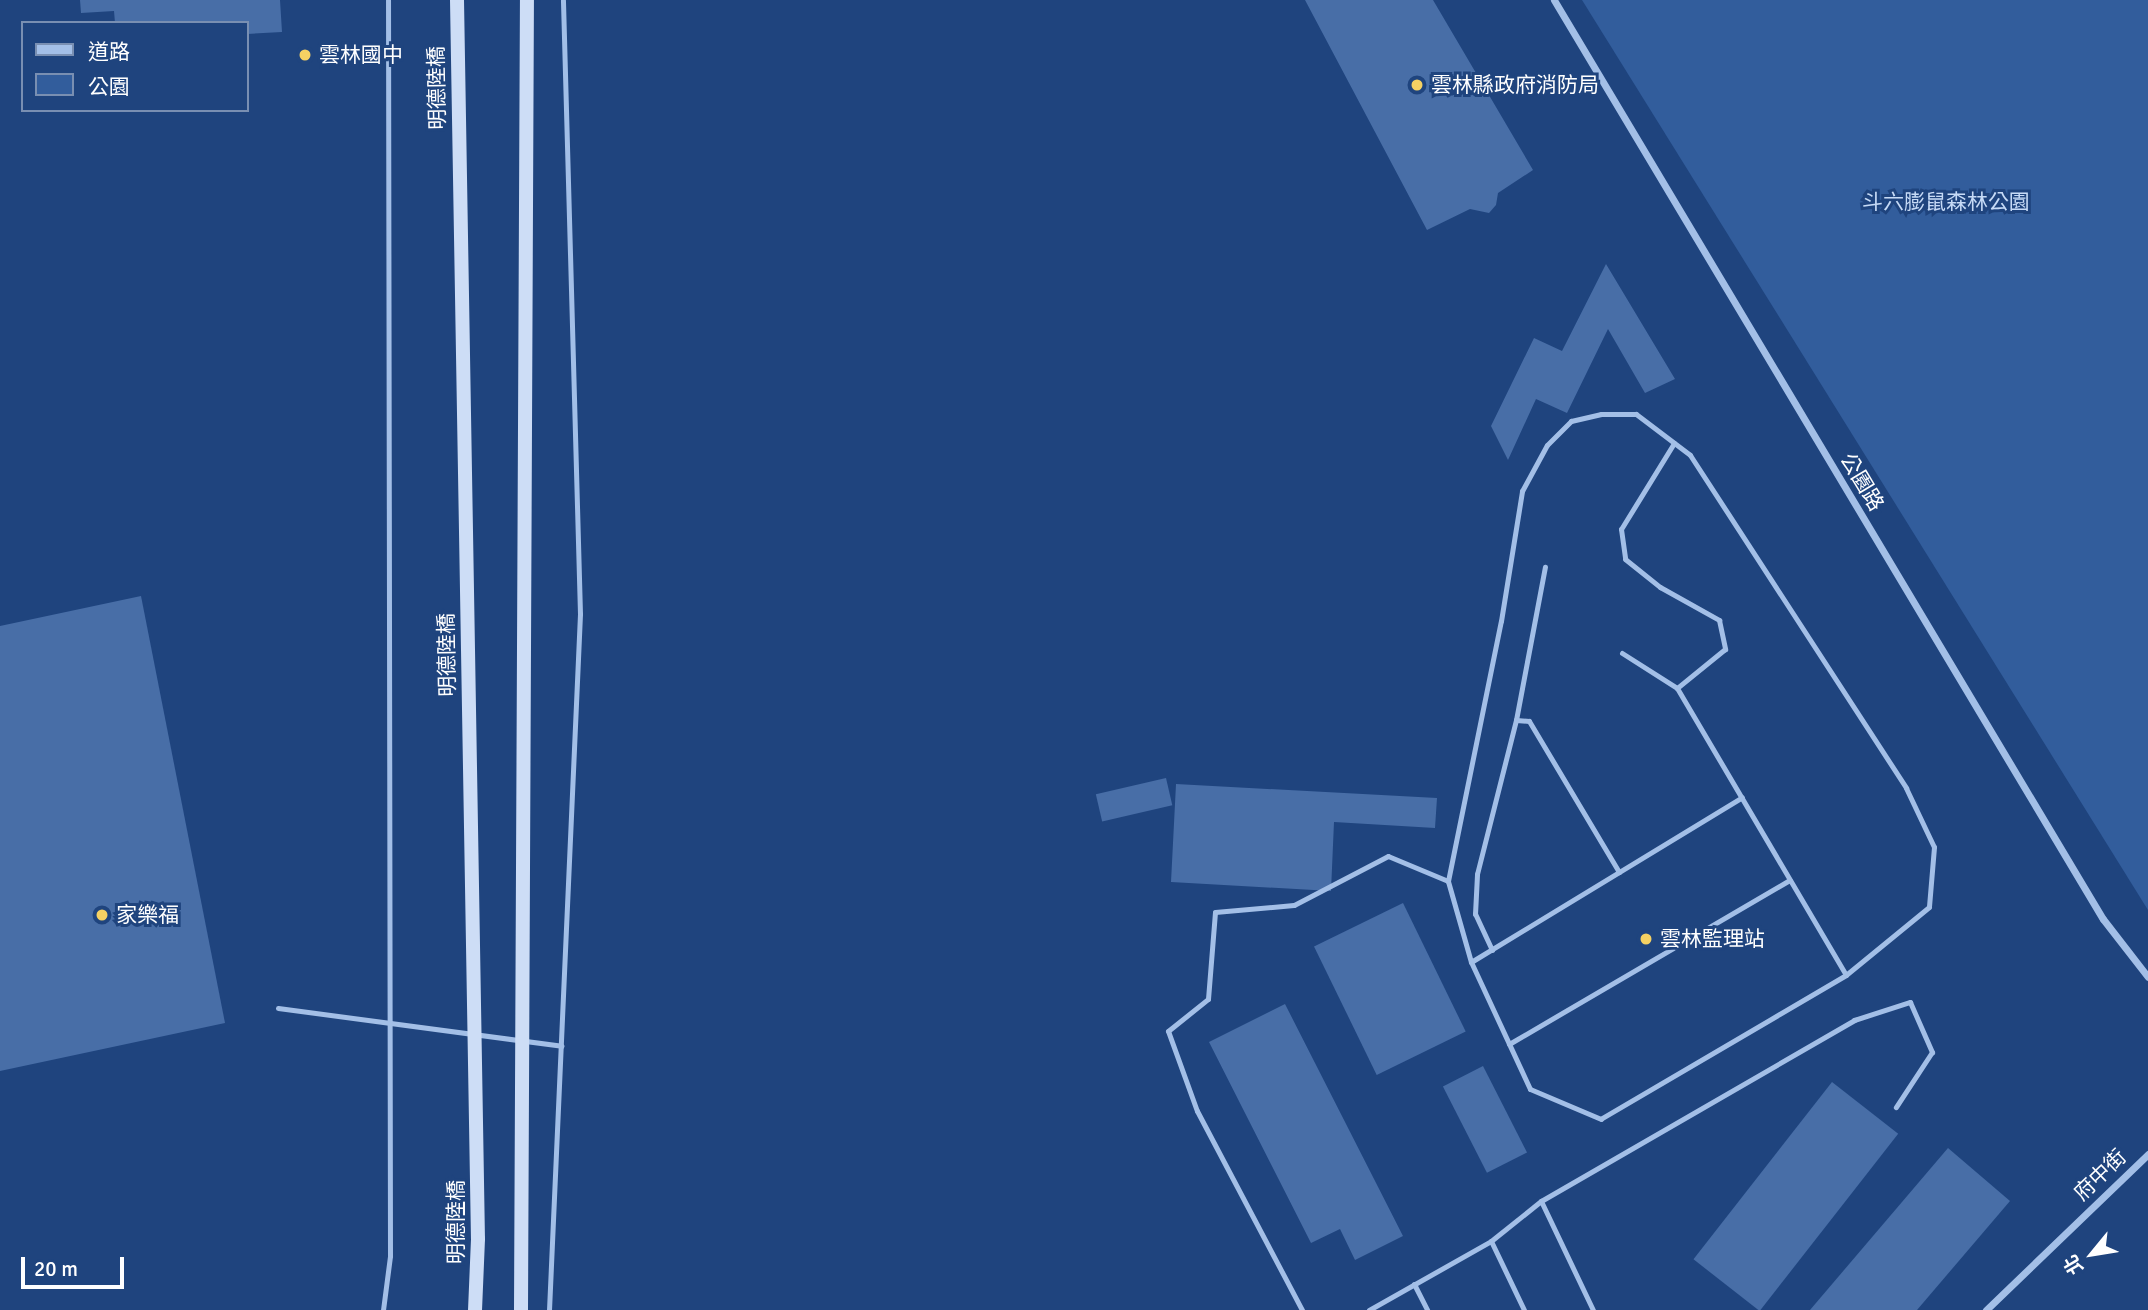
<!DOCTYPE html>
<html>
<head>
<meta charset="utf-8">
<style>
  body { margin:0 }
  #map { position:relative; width:2148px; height:1310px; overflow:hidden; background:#1f447e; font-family:Signika,"Noto Sans TC",sans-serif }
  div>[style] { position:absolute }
  .green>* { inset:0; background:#325d9c }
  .building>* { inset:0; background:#486ea7; transform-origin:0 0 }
  .lane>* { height:5px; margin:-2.5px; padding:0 2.5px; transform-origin:2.5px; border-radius:2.5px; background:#a3bfe7 }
  .street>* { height:7px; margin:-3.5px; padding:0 3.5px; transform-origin:3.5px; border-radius:3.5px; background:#a3bfe7 }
  .secondary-bridge>* { height:14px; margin:-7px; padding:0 7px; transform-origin:7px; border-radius:7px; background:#cdddf6 }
  .dots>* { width:19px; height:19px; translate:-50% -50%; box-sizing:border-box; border:4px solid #1f447e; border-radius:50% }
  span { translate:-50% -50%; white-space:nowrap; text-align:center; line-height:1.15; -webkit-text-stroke:6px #1f447e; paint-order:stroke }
  .poi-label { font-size:21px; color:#fff }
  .left { translate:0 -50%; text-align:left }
  .street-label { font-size:21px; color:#fff }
  .park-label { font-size:21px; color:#c6daf6 }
  .legend { position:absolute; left:21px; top:21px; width:228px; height:91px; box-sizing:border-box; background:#1f447e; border:2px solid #798fb2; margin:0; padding:9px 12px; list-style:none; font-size:21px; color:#fff }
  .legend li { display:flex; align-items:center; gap:14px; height:35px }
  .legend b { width:35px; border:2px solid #798fb2 }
  .north { position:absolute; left:2057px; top:1219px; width:70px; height:70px; -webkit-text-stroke:5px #1f447e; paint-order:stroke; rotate:240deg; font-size:19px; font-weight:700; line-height:28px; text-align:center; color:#fff }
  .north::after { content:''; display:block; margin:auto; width:24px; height:32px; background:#fff; clip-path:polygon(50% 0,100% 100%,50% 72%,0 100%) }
  .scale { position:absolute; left:21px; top:1257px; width:103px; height:32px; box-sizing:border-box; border:4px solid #fff; border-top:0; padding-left:9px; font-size:21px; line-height:24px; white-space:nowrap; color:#fff; -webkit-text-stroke:5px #1f447e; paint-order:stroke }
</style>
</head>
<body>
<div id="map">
  <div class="green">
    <i style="clip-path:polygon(1582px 0,2148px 0,2148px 910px)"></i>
  </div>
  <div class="building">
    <i style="clip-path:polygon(80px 0,280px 0,282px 32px,247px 34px,247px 23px,115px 23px,114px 11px,81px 13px)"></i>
    <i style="clip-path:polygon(1305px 0,1433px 0,1533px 170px,1498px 193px,1496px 205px,1489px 213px,1470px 209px,1427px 230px)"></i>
    <i style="clip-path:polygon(1606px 264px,1675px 379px,1645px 393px,1608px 329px,1567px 413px,1536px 399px,1508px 460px,1491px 426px,1534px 338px,1562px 351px)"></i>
    <i style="clip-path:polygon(141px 596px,225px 1023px,0 1071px,0 626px)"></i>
    <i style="left:1166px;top:778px;width:28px;height:72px;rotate:77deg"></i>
    <i style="clip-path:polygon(1176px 784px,1437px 798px,1435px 828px,1334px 822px,1331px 891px,1171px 882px)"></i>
    <i style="left:1403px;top:903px;width:143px;height:99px;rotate:64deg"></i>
    <i style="clip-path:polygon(1285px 1004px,1403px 1236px,1355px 1260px,1340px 1229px,1311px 1243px,1209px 1042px)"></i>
    <i style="left:1483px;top:1066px;width:97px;height:45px;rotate:63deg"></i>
    <i style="left:1832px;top:1082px;width:84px;height:225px;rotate:38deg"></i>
    <i style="clip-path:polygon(1948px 1148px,2010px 1201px,1917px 1310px,1810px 1310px)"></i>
  </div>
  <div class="lane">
    <i style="left:1601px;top:414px;width:35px"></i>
    <i style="left:1636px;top:414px;width:68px;rotate:37.2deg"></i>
    <i style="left:1690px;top:455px;width:397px;rotate:57deg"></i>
    <i style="left:1906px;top:788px;width:65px;rotate:64.6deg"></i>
    <i style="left:1934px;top:847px;width:60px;rotate:94.8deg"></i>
    <i style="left:1929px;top:907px;width:107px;rotate:140.7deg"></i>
    <i style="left:1846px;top:975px;width:284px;rotate:149.6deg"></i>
    <i style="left:1601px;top:1119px;width:77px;rotate:-157.1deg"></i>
    <i style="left:1530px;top:1089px;width:140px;rotate:-114.9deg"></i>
    <i style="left:1471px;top:962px;width:84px;rotate:-105.9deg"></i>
    <i style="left:1448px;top:881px;width:265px;rotate:-78.5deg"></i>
    <i style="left:1501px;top:621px;width:132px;rotate:-80.8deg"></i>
    <i style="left:1522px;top:491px;width:52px;rotate:-61.5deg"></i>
    <i style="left:1547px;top:445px;width:34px;rotate:-45deg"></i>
    <i style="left:1571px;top:421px;width:31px;rotate:-13deg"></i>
    <i style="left:1674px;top:443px;width:101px;rotate:121.6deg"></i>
    <i style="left:1621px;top:529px;width:30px;rotate:82deg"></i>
    <i style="left:1625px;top:559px;width:45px;rotate:38.7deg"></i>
    <i style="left:1660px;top:587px;width:68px;rotate:29.2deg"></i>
    <i style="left:1719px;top:620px;width:30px;rotate:78deg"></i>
    <i style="left:1725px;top:649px;width:62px;rotate:140.9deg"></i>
    <i style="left:1622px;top:653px;width:65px;rotate:32.5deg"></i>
    <i style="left:1677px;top:688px;width:333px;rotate:59.5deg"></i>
    <i style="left:1516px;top:720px;width:13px;rotate:4deg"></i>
    <i style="left:1529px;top:721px;width:176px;rotate:59.2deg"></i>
    <i style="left:1492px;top:950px;width:40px;rotate:-115deg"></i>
    <i style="left:1475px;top:914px;width:40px;rotate:-87.1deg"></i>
    <i style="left:1477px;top:874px;width:159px;rotate:-75.8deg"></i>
    <i style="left:1516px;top:720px;width:156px;rotate:-79.3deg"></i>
    <i style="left:1471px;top:962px;width:317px;rotate:-31.3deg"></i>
    <i style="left:278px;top:1008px;width:286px;rotate:7.6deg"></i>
    <i style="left:1509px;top:1044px;width:325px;rotate:-30.3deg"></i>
    <i style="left:1541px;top:1201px;width:121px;rotate:64.5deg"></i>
    <i style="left:1491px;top:1241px;width:76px;rotate:64.4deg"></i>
    <i style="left:1414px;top:1284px;width:29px;rotate:63deg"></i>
    <i style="left:383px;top:1310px;width:54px;rotate:-82.6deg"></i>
    <i style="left:390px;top:1256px;width:1256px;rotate:-90.09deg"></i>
    <i style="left:549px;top:1310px;width:697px;rotate:-87.45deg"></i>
    <i style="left:580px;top:614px;width:614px;rotate:-91.59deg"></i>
    <i style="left:1302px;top:1310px;width:225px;rotate:-117.8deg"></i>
    <i style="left:1197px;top:1111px;width:85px;rotate:-109.9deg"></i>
    <i style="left:1168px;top:1031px;width:51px;rotate:-38.7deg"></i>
    <i style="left:1208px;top:999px;width:87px;rotate:-85.4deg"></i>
    <i style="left:1215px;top:912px;width:79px;rotate:-5.1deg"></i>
    <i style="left:1294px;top:905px;width:106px;rotate:-27.5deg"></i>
    <i style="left:1388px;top:856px;width:65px;rotate:22.6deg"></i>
    <i style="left:1369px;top:1310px;width:140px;rotate:-29.5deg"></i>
    <i style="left:1491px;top:1241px;width:64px;rotate:-38.7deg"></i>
    <i style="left:1541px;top:1201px;width:362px;rotate:-30deg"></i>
    <i style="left:1854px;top:1020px;width:59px;rotate:-17.8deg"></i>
    <i style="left:1910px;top:1002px;width:55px;rotate:66.3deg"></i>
    <i style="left:1932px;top:1052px;width:66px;rotate:123.2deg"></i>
  </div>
  <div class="street">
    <i style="left:1554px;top:0;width:1070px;rotate:59.15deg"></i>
    <i style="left:2103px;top:919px;width:73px;rotate:52.2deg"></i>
    <i style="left:1986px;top:1310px;width:225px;rotate:-43.9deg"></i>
  </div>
  <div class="secondary-bridge">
    <i style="left:457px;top:0;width:1239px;rotate:89.03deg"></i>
    <i style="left:478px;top:1239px;width:71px;rotate:92.4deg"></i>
    <i style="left:521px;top:1310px;width:1310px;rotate:-89.74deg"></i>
  </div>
  <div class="dots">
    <i style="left:305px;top:55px;background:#f5d163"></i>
    <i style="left:1417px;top:85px;background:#f5d163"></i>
    <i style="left:102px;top:915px;background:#f5d163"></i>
    <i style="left:1646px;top:939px;background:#f5d163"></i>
  </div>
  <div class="poi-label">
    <span class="left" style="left:319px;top:55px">雲林國中</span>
    <span class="left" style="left:1431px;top:85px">雲林縣政府消防局</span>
    <span class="left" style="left:116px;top:915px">家樂福</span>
    <span class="left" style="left:1660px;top:939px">雲林監理站</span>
  </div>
  <div class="street-label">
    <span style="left:437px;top:88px;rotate:-91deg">明德陸橋</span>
    <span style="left:1862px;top:482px;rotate:59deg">公園路</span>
    <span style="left:447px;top:655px;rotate:-91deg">明德陸橋</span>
    <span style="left:2100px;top:1175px;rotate:-44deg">府中街</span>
    <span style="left:456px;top:1222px;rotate:-90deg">明德陸橋</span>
  </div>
  <div class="park-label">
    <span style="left:1946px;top:202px">斗六膨鼠森林公園</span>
  </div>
  <ul class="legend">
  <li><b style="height:9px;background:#a3bfe7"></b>道路</li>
  <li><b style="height:19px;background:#325d9c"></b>公園</li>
  </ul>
  <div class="north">北</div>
  <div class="scale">20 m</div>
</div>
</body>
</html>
